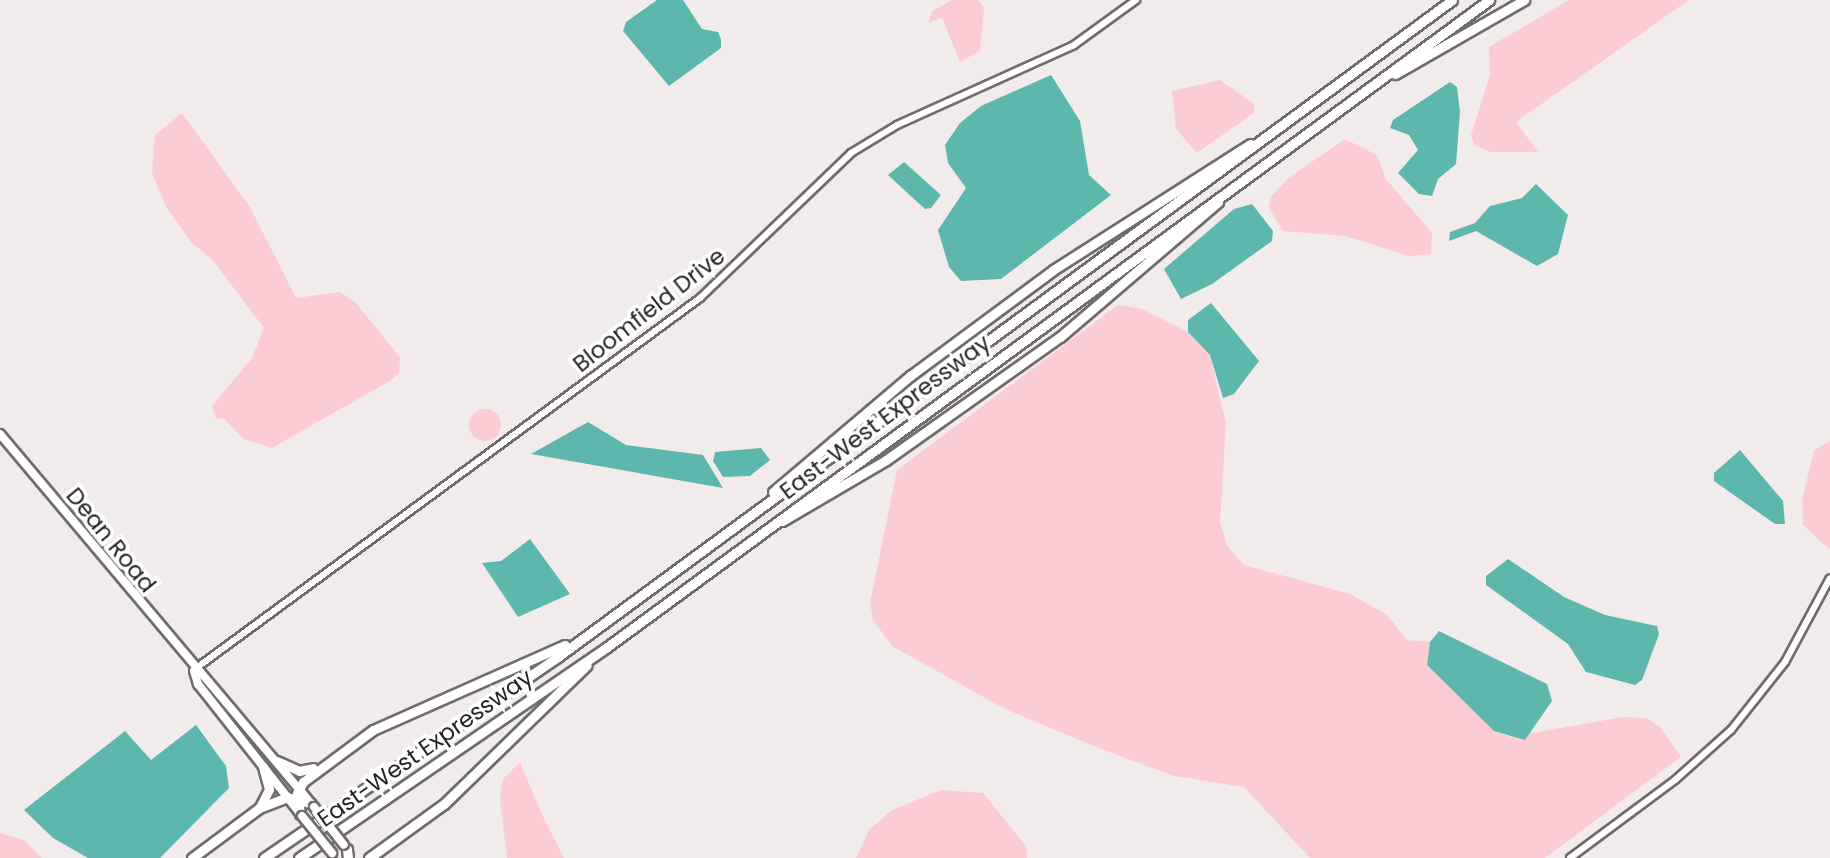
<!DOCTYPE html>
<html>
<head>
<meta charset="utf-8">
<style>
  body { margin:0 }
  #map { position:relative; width:1830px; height:858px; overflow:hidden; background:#f2ebec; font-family:Poppins,sans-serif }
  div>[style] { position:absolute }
  .green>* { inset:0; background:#fbccd4 }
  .round { border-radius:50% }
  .water>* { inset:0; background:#5db7ad }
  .roads { filter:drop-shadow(2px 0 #716b6c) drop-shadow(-2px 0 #716b6c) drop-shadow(0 2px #716b6c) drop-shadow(0 -2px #716b6c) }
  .minor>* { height:6px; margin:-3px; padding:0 3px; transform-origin:3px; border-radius:3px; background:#fff }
  .major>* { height:8px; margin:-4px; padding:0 4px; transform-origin:4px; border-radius:4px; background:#fff }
  .highway>* { height:9px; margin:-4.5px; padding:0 4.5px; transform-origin:4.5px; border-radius:4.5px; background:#fff }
  .bridges { filter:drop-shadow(2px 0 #716b6c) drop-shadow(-2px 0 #716b6c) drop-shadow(0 2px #716b6c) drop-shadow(0 -2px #716b6c) }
  .major-bridge>* { height:8px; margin:-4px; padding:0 4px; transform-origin:4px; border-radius:4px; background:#fff }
  span { translate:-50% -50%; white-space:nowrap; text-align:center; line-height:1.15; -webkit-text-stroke:7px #fff; paint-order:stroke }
  .street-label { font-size:23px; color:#262424 }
</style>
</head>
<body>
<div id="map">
  <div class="green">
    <i style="clip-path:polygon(952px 0,978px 0,984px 8px,980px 51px,960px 62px,942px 18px,929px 22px,932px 11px)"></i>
    <i style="clip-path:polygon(1569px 0,1689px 0,1516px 122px,1538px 152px,1491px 152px,1474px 145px,1471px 135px,1490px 75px,1489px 47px)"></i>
    <i style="clip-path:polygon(1220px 80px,1254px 104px,1254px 113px,1197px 153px,1176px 129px,1172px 91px)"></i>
    <i style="clip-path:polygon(182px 113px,250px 207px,296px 298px,340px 292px,355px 302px,400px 357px,399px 373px,388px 382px,272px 448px,243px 439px,224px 418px,216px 419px,212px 406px,252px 358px,264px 328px,212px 259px,192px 243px,166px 207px,152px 173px,155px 135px)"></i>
    <i style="clip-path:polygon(1345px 139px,1377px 155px,1386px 179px,1432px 233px,1431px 254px,1409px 256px,1345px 236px,1283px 231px,1269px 208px,1271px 197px,1287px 179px)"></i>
    <i style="clip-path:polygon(1118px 305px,1142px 309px,1188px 332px,1210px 355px,1226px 423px,1220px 522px,1227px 545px,1244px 565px,1350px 594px,1387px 615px,1407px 640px,1430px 642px,1427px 665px,1494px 731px,1510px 737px,1623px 717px,1646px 718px,1660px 727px,1681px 757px,1545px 858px,1310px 858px,1244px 787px,1174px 776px,1101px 749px,1005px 709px,892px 646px,873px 620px,870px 603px,897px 470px)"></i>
    <i class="round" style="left:469px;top:409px;width:32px;height:32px"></i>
    <i style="clip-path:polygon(1830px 441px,1830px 548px,1829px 549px,1803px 525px,1802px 500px,1814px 450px)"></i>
    <i style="clip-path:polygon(520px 762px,544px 819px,564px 858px,507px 858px,500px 798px,503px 779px)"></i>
    <i style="clip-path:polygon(941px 790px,983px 793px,1026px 846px,1027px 858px,856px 858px,869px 830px,892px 810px)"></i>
    <i style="clip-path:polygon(0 833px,24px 840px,42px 858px,0 858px)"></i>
  </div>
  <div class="water">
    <i style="clip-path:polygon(657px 0,683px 0,702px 29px,718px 32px,721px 39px,721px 48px,669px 86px,623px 31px,626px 22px)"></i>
    <i style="clip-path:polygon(1051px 75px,1080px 121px,1089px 175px,1111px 195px,1001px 279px,961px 281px,949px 267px,938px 230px,966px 188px,948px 163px,945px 145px,960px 123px,981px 106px)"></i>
    <i style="clip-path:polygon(1450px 82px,1457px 87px,1460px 112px,1456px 164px,1438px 179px,1432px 196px,1419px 194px,1398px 173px,1418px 150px,1409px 135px,1390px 128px,1393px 120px)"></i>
    <i style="clip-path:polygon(904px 162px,941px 195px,931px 208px,925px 209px,888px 175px)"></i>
    <i style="clip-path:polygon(1536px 184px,1568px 215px,1558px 254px,1537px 266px,1476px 231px,1449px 241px,1450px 232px,1475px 223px,1490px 206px,1522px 198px)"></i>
    <i style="clip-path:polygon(1252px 204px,1273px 231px,1272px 241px,1212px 284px,1181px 299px,1164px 269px,1234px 209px)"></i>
    <i style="clip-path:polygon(1211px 303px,1259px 361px,1234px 394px,1223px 398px,1210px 355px,1188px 332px,1188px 320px)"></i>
    <i style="clip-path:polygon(588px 422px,626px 445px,703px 455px,723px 488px,531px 454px)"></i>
    <i style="clip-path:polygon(761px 448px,770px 460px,750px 476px,723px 477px,713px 461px,715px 452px)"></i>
    <i style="clip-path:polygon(1740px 450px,1783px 501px,1785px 524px,1775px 524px,1714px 481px,1714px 473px)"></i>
    <i style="clip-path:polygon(530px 539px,570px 594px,518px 617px,482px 563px,501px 561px)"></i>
    <i style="clip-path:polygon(1508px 559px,1564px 597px,1605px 615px,1657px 626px,1659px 634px,1642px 680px,1635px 685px,1586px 672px,1568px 644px,1486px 585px,1486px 576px)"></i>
    <i style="clip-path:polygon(1439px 631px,1547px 684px,1552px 701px,1525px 740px,1494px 731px,1427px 665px,1430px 642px)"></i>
    <i style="clip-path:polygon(196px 725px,226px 766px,229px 788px,160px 858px,88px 858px,53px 838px,24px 810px,125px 731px,151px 760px)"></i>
  </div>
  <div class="roads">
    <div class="minor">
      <i style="left:195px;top:669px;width:627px;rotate:-36.3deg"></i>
      <i style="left:700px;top:298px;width:209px;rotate:-43.8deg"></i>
      <i style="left:851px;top:153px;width:54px;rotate:-31.3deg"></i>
      <i style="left:897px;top:125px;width:194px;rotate:-24.3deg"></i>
      <i style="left:1074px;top:45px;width:77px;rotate:-36deg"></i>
      <i style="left:1570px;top:858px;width:131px;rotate:-36.6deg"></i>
      <i style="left:1675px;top:780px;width:75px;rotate:-41.8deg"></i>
      <i style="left:1731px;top:730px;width:87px;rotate:-51.5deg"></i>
      <i style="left:1785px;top:662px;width:95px;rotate:-61.8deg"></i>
    </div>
    <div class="major">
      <i style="left:0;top:434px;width:485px;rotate:49.9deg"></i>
      <i style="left:194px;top:671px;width:14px;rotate:73deg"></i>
      <i style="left:198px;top:684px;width:164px;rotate:51.7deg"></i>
    </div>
    <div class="highway">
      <i style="left:1395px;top:74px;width:149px;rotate:-29.8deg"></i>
      <i style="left:773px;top:492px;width:180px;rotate:-40.3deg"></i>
      <i style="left:910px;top:376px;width:178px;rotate:-36.5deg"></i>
      <i style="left:1053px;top:270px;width:234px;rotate:-32.6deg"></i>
      <i style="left:782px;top:521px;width:121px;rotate:-30.4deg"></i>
      <i style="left:886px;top:460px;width:213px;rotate:-35.3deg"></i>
      <i style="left:1060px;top:337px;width:208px;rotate:-40.5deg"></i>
      <i style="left:277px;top:761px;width:24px;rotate:24deg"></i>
      <i style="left:299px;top:771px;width:14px;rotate:-12deg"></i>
      <i style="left:260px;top:807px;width:20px;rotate:-63deg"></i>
      <i style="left:269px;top:789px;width:23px;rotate:-105deg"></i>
      <i style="left:300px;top:814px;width:21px;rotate:-98deg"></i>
      <i style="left:297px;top:793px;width:13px;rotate:-61deg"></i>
      <i style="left:303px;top:782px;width:87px;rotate:-36.6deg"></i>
      <i style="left:373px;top:730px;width:210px;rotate:-23.9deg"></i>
      <i style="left:347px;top:849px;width:9px;rotate:84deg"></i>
      <i style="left:192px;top:858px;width:84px;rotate:-36.7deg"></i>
      <i style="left:259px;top:808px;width:30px;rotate:-21deg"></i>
      <i style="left:287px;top:797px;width:24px;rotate:15deg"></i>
      <i style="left:264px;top:858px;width:358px;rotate:-34.4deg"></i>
      <i style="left:559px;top:656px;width:1108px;rotate:-36.3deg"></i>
      <i style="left:299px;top:858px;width:373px;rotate:-34.4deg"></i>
      <i style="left:607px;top:647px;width:1094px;rotate:-36.26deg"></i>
      <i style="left:369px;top:858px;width:92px;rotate:-35.8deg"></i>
      <i style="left:444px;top:804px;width:199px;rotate:-44.2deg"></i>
    </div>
  </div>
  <div class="bridges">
    <div class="major-bridge">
      <i style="left:314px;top:807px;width:48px;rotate:51.7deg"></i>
      <i style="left:302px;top:816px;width:48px;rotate:51deg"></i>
    </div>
  </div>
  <div class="street-label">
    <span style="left:649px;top:310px;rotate:-38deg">Bloomfield Drive</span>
    <span style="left:885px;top:417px;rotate:-37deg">East-West Expressway</span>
    <span style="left:111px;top:540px;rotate:51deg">Dean Road</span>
    <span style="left:425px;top:748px;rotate:-35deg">East-West Expressway</span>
  </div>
</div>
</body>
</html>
